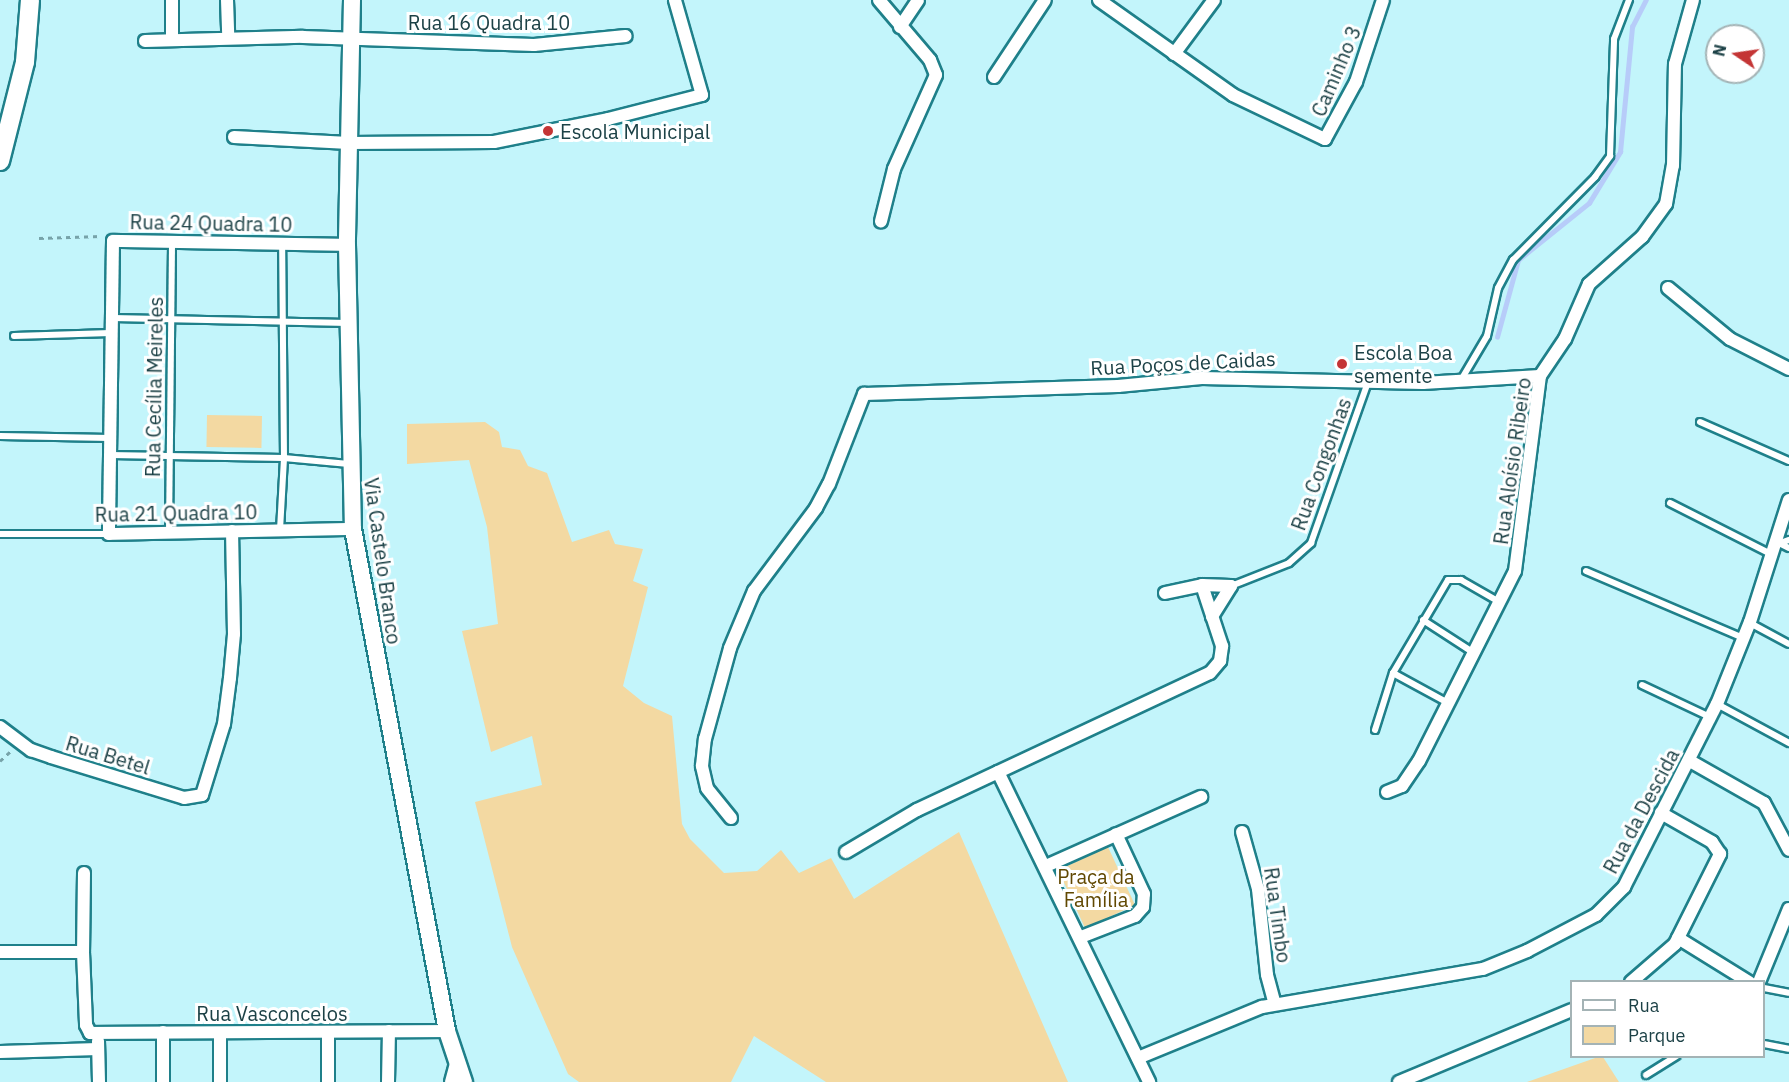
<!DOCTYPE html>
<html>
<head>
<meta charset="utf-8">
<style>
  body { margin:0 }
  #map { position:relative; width:1789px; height:1082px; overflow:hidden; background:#c3f5fb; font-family:"IBM Plex Sans",sans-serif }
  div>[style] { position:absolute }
  .green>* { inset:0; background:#f3d9a2; transform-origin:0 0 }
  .stream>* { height:4.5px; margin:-2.25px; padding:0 2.25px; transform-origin:2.25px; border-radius:2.25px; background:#b7ccf9 }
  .path>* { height:3px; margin-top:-1.5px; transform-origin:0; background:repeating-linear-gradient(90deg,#77a3a9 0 4.5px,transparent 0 9px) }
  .roads { filter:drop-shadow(2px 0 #1f808a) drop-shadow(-2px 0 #1f808a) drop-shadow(0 2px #1f808a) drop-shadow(0 -2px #1f808a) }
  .service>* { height:6px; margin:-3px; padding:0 3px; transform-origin:3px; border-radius:3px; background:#fff }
  .minor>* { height:12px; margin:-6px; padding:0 6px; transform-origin:6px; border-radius:6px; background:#fff }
  .secondary>* { height:16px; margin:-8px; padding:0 8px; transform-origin:8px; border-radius:8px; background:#fff }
  .primary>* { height:18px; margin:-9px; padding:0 9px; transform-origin:9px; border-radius:9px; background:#fff }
  .dots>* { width:16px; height:16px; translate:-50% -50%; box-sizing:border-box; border:3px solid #fff; border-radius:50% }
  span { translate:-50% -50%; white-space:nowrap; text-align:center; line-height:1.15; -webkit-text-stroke:6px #fff; paint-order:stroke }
  .street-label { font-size:20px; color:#1c4146 }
  .poi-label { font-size:20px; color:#1c4146 }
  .left { translate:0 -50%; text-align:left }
  .park-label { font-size:20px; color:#614801 }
  .legend { position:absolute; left:1570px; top:980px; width:195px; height:78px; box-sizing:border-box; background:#fff; border:2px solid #a4b3b5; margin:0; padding:8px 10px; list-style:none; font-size:18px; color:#1c4146 }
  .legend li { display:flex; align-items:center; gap:12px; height:30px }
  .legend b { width:30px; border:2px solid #a4b3b5 }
  .north { position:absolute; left:1705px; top:24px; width:60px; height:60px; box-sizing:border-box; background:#fff; border:2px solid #a4b3b5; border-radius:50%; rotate:283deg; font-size:16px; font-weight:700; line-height:24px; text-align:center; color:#1c4146 }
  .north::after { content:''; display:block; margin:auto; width:21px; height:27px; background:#c43535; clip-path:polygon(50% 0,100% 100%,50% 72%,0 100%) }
</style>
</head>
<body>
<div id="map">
  <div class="green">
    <i style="left:207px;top:415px;width:55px;height:32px;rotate:1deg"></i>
    <i style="clip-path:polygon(485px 422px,499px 432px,502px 447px,520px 450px,528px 466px,547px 473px,572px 542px,609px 530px,615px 544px,643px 549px,633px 581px,648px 587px,623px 686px,644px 703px,672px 716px,682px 824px,690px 839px,724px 873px,757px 871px,781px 850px,799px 873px,831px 858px,854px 899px,959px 832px,1068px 1082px,826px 1082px,754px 1036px,731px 1082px,579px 1082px,568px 1074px,512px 947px,475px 802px,542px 785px,532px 736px,491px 752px,462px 631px,498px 624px,487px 527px,469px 460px,407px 464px,407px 424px)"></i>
    <i style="left:1108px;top:847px;width:64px;height:55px;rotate:65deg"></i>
    <i style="clip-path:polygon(1598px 1057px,1603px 1057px,1619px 1082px,1527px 1082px)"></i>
  </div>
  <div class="stream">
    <i style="left:1497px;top:337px;width:80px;rotate:-74.7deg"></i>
    <i style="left:1518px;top:260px;width:91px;rotate:-38.8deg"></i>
    <i style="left:1589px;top:203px;width:60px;rotate:-58.7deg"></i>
    <i style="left:1620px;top:152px;width:126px;rotate:-84.5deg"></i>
    <i style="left:1632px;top:27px;width:30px;rotate:-63deg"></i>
  </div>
  <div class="path">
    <i style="left:39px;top:238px;width:62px;rotate:-1.8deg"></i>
    <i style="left:0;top:761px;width:16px;rotate:-43deg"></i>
  </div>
  <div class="roads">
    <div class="service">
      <i style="left:113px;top:318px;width:235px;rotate:1.2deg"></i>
      <i style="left:14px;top:336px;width:97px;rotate:-1.8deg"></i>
      <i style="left:1461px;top:380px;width:51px;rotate:-59.4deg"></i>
      <i style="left:1487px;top:336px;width:49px;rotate:-77.1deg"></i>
      <i style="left:1498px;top:288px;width:32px;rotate:-62deg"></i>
      <i style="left:1513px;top:260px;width:117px;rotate:-45.3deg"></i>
      <i style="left:1595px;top:177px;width:26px;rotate:-54deg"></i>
      <i style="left:1610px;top:156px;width:117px;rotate:-88deg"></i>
      <i style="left:1614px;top:39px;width:42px;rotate:-69deg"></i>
      <i style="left:1700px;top:422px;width:97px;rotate:23.7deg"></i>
      <i style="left:0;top:436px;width:110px;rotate:1deg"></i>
      <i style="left:110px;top:455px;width:174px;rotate:1deg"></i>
      <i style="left:284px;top:458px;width:65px;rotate:5.3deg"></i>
      <i style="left:1670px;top:503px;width:113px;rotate:26.8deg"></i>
      <i style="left:280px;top:530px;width:72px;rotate:-86.8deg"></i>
      <i style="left:284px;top:458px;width:214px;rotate:-90.5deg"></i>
      <i style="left:169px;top:532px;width:290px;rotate:-89.4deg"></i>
      <i style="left:0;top:534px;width:109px"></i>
      <i style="left:1781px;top:544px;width:9px;rotate:27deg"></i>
      <i style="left:1775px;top:545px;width:15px;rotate:-20deg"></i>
      <i style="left:1586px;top:571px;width:171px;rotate:23.1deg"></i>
      <i style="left:1231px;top:586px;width:62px;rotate:-21.6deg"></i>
      <i style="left:1289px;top:563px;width:30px;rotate:-42deg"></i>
      <i style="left:1311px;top:543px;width:171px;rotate:-70.5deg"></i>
      <i style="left:1423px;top:620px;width:61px;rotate:32.9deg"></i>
      <i style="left:1750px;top:623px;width:44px;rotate:28.3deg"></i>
      <i style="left:1393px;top:673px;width:63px;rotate:28.6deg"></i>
      <i style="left:1642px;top:685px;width:75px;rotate:25.2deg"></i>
      <i style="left:1717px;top:704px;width:82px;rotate:28.4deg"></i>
      <i style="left:1375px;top:730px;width:60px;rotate:-72.5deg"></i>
      <i style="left:1393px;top:673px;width:108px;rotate:-59.4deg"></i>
      <i style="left:1448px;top:580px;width:13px"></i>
      <i style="left:1461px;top:580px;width:46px;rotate:29.9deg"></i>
      <i style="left:1764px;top:988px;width:25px;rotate:11deg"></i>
      <i style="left:1764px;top:1044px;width:25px;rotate:11deg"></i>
      <i style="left:1646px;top:1075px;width:36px;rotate:-32deg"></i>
    </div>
    <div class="minor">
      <i style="left:227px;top:0;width:37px;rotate:88deg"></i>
      <i style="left:879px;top:0;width:79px;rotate:49.6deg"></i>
      <i style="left:930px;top:60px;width:16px;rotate:68deg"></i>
      <i style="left:936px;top:75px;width:103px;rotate:114.1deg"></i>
      <i style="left:894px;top:169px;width:54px;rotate:104deg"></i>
      <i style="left:1099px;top:0;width:164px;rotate:35.3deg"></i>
      <i style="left:1233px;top:95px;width:102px;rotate:25.6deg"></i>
      <i style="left:1325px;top:139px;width:65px;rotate:-61.5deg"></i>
      <i style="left:1356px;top:82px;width:86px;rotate:-71.8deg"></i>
      <i style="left:900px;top:27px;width:32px;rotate:-56deg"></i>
      <i style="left:172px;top:40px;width:40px;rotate:-90deg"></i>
      <i style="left:145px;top:41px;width:158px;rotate:-1.5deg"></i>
      <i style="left:303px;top:37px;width:231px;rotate:2deg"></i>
      <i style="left:534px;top:45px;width:92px;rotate:-5.6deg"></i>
      <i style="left:1174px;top:54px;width:67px;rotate:-53.5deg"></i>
      <i style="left:994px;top:77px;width:92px;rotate:-56.5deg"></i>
      <i style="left:234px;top:137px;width:115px;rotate:3deg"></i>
      <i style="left:349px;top:143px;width:145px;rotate:-0.4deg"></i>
      <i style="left:494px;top:142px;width:116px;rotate:-11.4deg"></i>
      <i style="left:608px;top:119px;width:97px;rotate:-14.3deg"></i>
      <i style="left:702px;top:95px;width:99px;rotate:-105.9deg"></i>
      <i style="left:347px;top:245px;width:234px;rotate:-179deg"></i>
      <i style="left:113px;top:241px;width:293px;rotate:90.8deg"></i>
      <i style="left:109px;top:534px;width:244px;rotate:-1.2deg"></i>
      <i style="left:1668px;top:288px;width:80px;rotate:39.4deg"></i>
      <i style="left:1730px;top:339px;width:66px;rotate:27deg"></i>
      <i style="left:1165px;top:593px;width:38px;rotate:-12deg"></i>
      <i style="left:1202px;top:585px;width:29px;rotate:2deg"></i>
      <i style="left:1231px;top:586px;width:36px;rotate:122deg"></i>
      <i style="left:0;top:727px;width:39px;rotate:37deg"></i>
      <i style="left:31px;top:750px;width:21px;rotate:19deg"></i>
      <i style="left:51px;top:757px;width:139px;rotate:17.1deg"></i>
      <i style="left:184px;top:798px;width:18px;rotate:-9deg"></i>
      <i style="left:202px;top:795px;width:74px;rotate:-72.8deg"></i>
      <i style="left:224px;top:724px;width:46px;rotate:-82.6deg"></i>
      <i style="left:230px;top:678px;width:44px;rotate:-84.8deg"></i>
      <i style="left:234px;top:634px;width:103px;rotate:-91.1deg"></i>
      <i style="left:1690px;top:761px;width:85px;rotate:29.6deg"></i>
      <i style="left:1764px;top:803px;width:53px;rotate:62deg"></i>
      <i style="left:998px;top:772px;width:345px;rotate:64deg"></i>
      <i style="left:1387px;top:792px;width:16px;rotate:-22deg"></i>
      <i style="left:1402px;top:786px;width:30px;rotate:-56deg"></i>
      <i style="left:1419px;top:761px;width:213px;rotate:-63.2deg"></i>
      <i style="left:1515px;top:571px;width:197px;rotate:-82.7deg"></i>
      <i style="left:1540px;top:376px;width:45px;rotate:-56deg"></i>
      <i style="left:1565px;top:339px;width:60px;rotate:-66.4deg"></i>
      <i style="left:1589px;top:284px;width:71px;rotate:-41.6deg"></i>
      <i style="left:1642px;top:237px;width:41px;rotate:-54deg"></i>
      <i style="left:1666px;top:204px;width:39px;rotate:-80deg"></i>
      <i style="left:1673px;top:166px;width:102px;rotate:-88.9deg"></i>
      <i style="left:1675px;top:64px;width:66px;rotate:-74.3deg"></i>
      <i style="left:731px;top:818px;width:38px;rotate:-129deg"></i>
      <i style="left:707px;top:788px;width:23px;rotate:-103deg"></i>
      <i style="left:702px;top:766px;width:27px;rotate:-84deg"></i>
      <i style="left:705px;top:739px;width:94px;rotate:-74.6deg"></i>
      <i style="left:730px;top:648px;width:62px;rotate:-67.2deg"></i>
      <i style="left:754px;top:591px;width:104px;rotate:-53.2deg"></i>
      <i style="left:816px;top:508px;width:27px;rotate:-62deg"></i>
      <i style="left:829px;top:484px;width:97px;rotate:-68.7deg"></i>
      <i style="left:864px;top:394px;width:254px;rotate:-1.8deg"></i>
      <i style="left:1118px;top:386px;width:84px;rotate:-5.4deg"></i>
      <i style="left:1202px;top:378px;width:221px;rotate:1.3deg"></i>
      <i style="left:1423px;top:383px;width:117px;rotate:-3.4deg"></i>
      <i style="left:1242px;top:832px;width:59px;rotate:74.3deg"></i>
      <i style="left:1258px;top:889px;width:86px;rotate:84deg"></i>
      <i style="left:1267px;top:975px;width:30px;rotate:75deg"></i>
      <i style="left:846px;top:852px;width:82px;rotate:-30.6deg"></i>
      <i style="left:917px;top:810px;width:323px;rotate:-25.1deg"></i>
      <i style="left:1210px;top:673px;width:16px;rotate:-50deg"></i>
      <i style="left:1220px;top:661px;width:15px;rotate:-82deg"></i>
      <i style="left:1222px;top:646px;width:64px;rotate:-108.2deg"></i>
      <i style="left:1046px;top:866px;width:170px;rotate:-24deg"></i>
      <i style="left:84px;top:873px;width:79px;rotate:90.7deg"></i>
      <i style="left:83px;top:952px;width:73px;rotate:87.6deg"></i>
      <i style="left:86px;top:1025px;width:9px;rotate:63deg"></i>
      <i style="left:90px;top:1033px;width:357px;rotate:-0.3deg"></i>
      <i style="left:1081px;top:937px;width:58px;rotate:-21.3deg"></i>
      <i style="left:1135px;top:916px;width:12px;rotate:-48deg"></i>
      <i style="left:1143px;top:907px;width:13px;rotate:-86deg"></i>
      <i style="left:1144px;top:894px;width:66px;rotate:-115deg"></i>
      <i style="left:1678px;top:938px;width:84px;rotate:31.8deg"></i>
      <i style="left:0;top:952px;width:83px"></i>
      <i style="left:1631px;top:982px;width:58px;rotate:-40.8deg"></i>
      <i style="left:1675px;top:944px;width:101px;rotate:-63.4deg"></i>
      <i style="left:1720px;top:854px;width:14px;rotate:-124deg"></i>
      <i style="left:1712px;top:842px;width:59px;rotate:-150.4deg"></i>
      <i style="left:1759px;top:982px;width:79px;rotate:-67.7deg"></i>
      <i style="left:163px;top:1032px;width:50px;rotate:90deg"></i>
      <i style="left:328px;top:1033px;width:49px;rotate:90deg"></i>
      <i style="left:220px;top:1034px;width:48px;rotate:90deg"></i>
      <i style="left:98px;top:1041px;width:41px;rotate:88.6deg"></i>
      <i style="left:0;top:1052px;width:98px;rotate:-1.8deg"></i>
      <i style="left:1138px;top:1058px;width:134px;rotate:-22.4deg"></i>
      <i style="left:1262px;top:1007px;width:224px;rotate:-9.8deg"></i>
      <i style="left:1483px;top:969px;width:48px;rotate:-22.2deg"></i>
      <i style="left:1527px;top:951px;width:78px;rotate:-27.6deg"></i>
      <i style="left:1596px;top:915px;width:40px;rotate:-45deg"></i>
      <i style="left:1624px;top:887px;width:205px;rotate:-63.1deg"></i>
      <i style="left:1717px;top:704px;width:88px;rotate:-68.1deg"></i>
      <i style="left:1750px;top:622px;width:128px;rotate:-72.3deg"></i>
      <i style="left:388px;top:1082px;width:51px;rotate:-88.9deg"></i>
      <i style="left:451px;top:1082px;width:20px;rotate:-75deg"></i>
      <i style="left:1399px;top:1082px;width:187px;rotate:-22.6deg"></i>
    </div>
    <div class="secondary">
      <i style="left:352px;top:0;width:245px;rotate:91.2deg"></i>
      <i style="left:347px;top:245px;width:284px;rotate:88.8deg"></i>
      <i style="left:353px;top:529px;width:511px;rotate:79.39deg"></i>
      <i style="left:447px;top:1031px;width:54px;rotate:71.6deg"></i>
    </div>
    <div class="primary">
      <i style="left:0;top:161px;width:102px;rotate:-75.8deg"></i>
      <i style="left:25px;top:62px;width:62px;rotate:-85.4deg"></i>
    </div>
  </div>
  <div class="dots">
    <i style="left:548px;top:131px;background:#c43535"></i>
    <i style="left:1342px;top:364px;background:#c43535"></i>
  </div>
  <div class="street-label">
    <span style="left:489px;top:22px">Rua 16 Quadra 10</span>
    <span style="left:1336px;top:71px;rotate:-67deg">Caminho 3</span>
    <span style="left:211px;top:223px;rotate:1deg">Rua 24 Quadra 10</span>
    <span style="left:1183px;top:363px;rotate:-3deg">Rua Poços de Caidas</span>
    <span style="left:154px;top:387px;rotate:-89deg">Rua Cecília Meireles</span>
    <span style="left:1512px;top:461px;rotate:-82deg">Rua Aloísio Ribeiro</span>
    <span style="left:1321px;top:464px;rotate:-70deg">Rua Congonhas</span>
    <span style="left:176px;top:513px;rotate:-1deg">Rua 21 Quadra 10</span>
    <span style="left:383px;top:561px;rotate:82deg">Via Castelo Branco</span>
    <span style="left:108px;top:755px;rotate:17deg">Rua Betel</span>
    <span style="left:1641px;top:811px;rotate:-62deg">Rua da Descida</span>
    <span style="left:1278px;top:915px;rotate:82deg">Rua Timbo</span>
    <span style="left:272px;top:1013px">Rua Vasconcelos</span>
  </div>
  <div class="poi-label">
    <span class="left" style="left:560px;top:131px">Escola Municipal</span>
    <span class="left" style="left:1354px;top:364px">Escola Boa<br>semente</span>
  </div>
  <div class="park-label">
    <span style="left:1096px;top:888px">Praça da<br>Família</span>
  </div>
  <ul class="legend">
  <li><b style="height:8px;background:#fff"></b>Rua</li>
  <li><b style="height:16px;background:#f3d9a2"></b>Parque</li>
  </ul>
  <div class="north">N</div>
</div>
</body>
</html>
